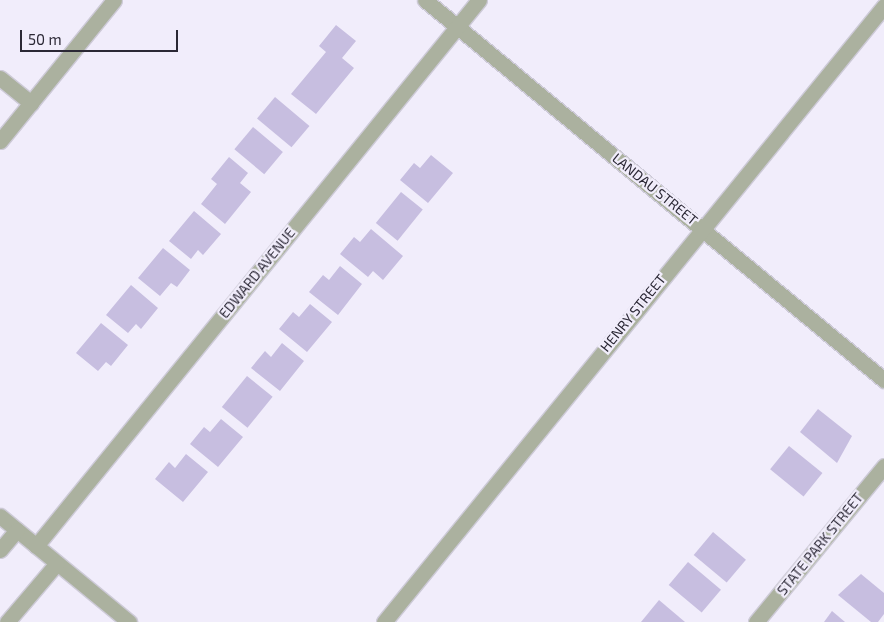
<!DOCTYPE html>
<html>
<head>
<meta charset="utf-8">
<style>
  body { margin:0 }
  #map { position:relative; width:884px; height:622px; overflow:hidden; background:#f1edfb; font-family:"Exo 2",sans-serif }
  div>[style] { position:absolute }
  .building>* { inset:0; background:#c7bee0; transform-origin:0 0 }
  .roads { filter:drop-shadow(1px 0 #cdcad7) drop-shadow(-1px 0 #cdcad7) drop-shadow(0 1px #cdcad7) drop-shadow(0 -1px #cdcad7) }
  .street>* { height:15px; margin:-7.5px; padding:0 7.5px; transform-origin:7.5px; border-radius:7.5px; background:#abb19f }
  span { translate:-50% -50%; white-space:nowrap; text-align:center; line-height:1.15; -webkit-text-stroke:4.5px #f1edfb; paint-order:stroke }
  .street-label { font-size:14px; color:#2b2835 }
  .scale { position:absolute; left:20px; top:30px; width:158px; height:22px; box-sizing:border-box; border:2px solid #2b2835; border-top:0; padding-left:6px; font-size:15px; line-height:18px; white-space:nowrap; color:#2b2835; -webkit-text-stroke:4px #f1edfb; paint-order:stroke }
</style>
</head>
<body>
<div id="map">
  <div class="building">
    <i style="clip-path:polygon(336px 25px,356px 41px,342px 58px,354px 68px,316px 114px,291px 94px,326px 52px,319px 46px)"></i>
    <i style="left:275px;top:97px;width:45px;height:28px;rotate:40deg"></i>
    <i style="left:253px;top:127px;width:39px;height:29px;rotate:40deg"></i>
    <i style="clip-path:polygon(431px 155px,453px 173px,428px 203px,400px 180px,414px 163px,420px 168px)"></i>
    <i style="clip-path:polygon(229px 157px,248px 173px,240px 183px,251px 192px,225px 224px,201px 204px,217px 184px,211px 179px)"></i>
    <i style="left:401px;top:192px;width:28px;height:40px;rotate:39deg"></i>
    <i style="clip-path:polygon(194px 211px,221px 234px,203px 255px,198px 250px,191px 259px,169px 241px)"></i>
    <i style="clip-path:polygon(371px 229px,403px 256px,383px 280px,373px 271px,368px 277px,340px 254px,354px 237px,360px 242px)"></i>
    <i style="clip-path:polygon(163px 248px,190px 270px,177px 287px,171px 283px,160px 296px,138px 278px)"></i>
    <i style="clip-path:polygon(340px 266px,362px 284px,338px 315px,309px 292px,323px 275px,329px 280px)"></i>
    <i style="clip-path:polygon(131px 285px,158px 308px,141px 329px,136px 324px,128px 333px,106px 315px)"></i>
    <i style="clip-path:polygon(310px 304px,332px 322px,307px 352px,279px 329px,293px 312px,299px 317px)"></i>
    <i style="clip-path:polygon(101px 323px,128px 345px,111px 366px,106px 362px,98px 371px,76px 353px)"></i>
    <i style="clip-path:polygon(282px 343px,304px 361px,280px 391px,251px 368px,265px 351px,271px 357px)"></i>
    <i style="left:247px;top:376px;width:33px;height:40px;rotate:39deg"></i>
    <i style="clip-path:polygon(818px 409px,852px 436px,837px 463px,800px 432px)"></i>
    <i style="clip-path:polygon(221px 419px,243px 437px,218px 467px,190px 444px,204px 427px,210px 432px)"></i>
    <i style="left:789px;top:446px;width:43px;height:30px;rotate:39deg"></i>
    <i style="clip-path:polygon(186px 454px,208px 472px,183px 502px,155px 479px,169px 462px,175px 468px)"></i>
    <i style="left:713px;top:532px;width:43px;height:30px;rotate:40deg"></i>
    <i style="left:688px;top:562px;width:43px;height:30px;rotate:40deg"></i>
    <i style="clip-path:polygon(861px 574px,884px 593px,884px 614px,878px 622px,871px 622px,838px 595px)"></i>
    <i style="clip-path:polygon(659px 600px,685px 622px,641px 622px)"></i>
    <i style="clip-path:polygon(832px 611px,845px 622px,824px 622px)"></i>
  </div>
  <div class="roads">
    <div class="street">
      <i style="left:425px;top:0;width:596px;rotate:39.62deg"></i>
      <i style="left:0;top:78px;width:40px;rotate:39deg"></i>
      <i style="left:0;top:141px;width:181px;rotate:-51deg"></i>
      <i style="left:0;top:516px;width:167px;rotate:39.4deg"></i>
      <i style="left:36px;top:546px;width:703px;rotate:-50.95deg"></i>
      <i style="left:0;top:550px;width:26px;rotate:-50deg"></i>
      <i style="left:7px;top:622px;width:77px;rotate:-49.7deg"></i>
      <i style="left:384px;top:622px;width:793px;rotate:-50.93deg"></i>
      <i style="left:756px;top:622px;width:202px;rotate:-50.6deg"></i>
    </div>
  </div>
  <div class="street-label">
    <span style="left:655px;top:189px;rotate:39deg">LANDAU STREET</span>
    <span style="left:257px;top:273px;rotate:-51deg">EDWARD AVENUE</span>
    <span style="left:633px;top:313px;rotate:-51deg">HENRY STREET</span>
    <span style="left:820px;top:544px;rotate:-51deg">STATE PARK STREET</span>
  </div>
  <div class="scale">50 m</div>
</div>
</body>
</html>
